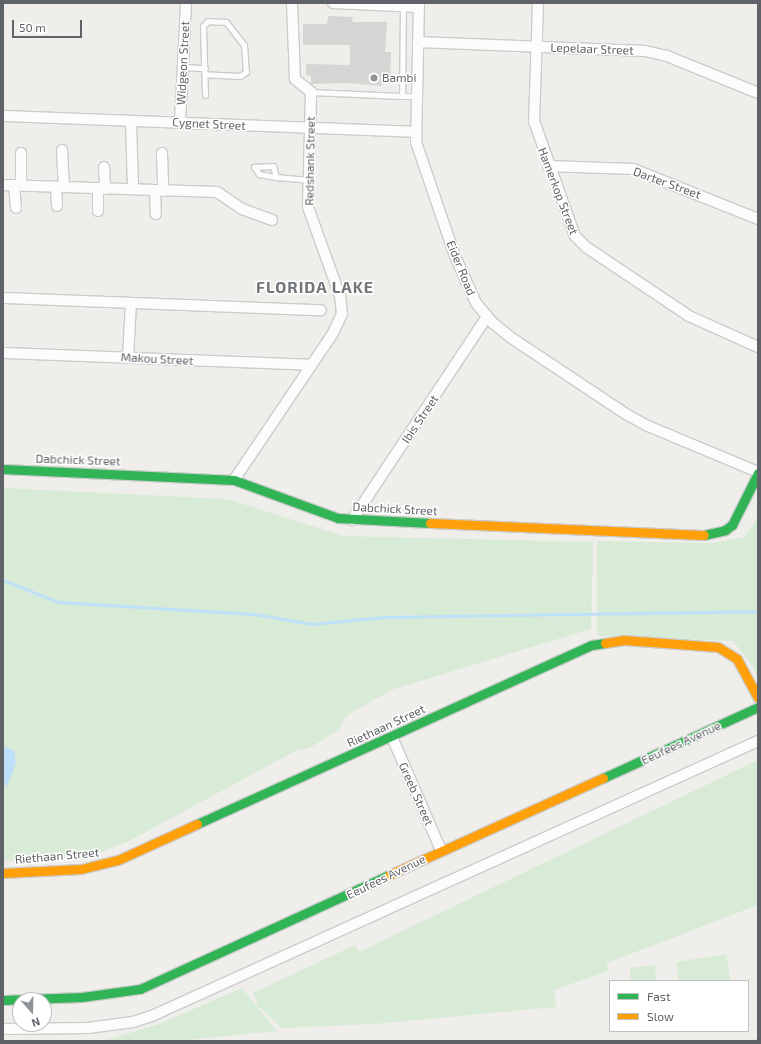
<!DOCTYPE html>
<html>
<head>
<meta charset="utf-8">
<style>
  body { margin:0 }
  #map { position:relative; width:761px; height:1044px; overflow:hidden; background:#efeeea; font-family:"Exo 2",sans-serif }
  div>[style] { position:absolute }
  .green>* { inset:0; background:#d8ebd6 }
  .water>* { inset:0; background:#bfe0f9 }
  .stream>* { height:3px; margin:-1.5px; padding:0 1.5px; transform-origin:1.5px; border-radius:1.5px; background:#bfe0f9 }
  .building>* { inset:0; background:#d6d5d3 }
  .roads { filter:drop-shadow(1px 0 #cbcccc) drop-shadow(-1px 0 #cbcccc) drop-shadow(0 1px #cbcccc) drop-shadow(0 -1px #cbcccc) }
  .lane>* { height:5px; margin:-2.5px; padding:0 2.5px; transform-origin:2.5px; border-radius:2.5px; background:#fdfcfc }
  .street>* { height:10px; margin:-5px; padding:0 5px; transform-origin:5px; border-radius:5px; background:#fdfcfc }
  .fast>* { height:9px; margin:-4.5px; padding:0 4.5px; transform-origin:4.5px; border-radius:4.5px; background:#30b455 }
  .slow>* { height:9px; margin:-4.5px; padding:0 4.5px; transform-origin:4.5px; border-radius:4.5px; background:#ff9f0a }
  .rail>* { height:4.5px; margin-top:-2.25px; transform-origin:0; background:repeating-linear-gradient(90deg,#fff 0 9px,#e4e4e4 0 18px); box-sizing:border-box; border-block:1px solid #e4e4e4 }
  .dots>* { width:11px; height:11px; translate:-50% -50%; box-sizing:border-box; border:2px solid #fff; border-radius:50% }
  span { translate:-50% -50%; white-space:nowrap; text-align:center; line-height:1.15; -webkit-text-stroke:3px #fff; paint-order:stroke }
  .street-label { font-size:12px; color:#5f6368 }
  .poi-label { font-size:12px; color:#5f6368 }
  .left { translate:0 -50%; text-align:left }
  .district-label { font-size:16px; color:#70757a; font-weight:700; letter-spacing:1px }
  .frame { position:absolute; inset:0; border:4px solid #5f6368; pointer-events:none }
  .legend { position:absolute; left:609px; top:980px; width:140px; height:52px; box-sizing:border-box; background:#fff; border:1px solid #bfc1c3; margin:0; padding:5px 7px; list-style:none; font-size:12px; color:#5f6368 }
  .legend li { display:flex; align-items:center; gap:8px; height:20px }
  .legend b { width:20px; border:1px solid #bfc1c3 }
  .north { position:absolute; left:12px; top:992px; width:40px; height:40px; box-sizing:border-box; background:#fff; border:1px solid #bfc1c3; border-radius:50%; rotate:160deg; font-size:11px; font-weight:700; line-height:16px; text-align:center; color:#5f6368 }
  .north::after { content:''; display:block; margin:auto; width:14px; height:18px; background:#919496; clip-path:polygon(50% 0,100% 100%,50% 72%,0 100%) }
  .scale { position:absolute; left:12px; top:20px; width:70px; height:18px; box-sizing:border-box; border:2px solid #5f6368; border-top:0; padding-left:5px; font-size:12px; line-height:14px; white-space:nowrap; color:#5f6368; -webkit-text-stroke:3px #fff; paint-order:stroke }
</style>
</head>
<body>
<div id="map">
  <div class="green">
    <i style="clip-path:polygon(3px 488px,227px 499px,343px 536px,593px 542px,591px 629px,391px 690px,346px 716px,339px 730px,309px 748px,299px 749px,127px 842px,91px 856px,3px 861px)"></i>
    <i style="clip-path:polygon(758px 518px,758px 679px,753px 667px,733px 641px,597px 636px,597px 541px,712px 543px,744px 537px)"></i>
    <i style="clip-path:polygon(758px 760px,758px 905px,607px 963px,608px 971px,554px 990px,556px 1007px,374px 1024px,282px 1028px,258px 1006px,253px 993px,355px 945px,359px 952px)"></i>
    <i style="clip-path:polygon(726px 954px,731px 981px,679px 981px,676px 962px)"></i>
    <i style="clip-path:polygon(655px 965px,656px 981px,631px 981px,630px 968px)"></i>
    <i style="clip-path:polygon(242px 988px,277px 1031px,176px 1041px,103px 1041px,157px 1025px)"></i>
  </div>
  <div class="water">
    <i style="clip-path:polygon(3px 746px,14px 750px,16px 763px,7px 787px,3px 781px)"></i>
  </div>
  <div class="stream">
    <i style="left:3px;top:580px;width:59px;rotate:21.8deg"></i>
    <i style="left:58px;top:602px;width:196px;rotate:3.5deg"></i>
    <i style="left:254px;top:614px;width:59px;rotate:9.8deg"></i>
    <i style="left:312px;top:624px;width:72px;rotate:-5.6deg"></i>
    <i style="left:384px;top:617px;width:374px;rotate:-0.9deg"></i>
  </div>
  <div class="building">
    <i style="clip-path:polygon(328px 16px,353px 17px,352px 22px,387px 22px,385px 52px,391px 52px,390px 79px,380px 86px,349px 83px,311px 84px,311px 76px,306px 75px,306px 64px,350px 65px,350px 45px,303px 45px,303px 24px,327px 24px)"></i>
  </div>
  <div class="roads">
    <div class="lane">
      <i style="left:403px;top:6px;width:90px;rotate:90.6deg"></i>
      <i style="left:402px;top:96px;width:14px"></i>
      <i style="left:183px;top:67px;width:22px;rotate:3deg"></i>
      <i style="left:311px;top:92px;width:91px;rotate:2.5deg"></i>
      <i style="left:205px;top:95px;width:69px;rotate:-91.7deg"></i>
      <i style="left:203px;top:26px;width:7px;rotate:-45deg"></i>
      <i style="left:208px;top:21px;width:18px;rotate:3deg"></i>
      <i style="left:226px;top:22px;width:29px;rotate:52deg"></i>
      <i style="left:244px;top:45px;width:27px;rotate:86deg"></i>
      <i style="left:246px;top:72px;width:7px;rotate:146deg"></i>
      <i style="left:240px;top:76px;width:35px;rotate:-177deg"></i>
      <i style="left:276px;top:177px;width:11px;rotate:-105deg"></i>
      <i style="left:273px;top:166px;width:19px;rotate:177deg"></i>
      <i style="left:254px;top:167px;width:9px;rotate:54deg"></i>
      <i style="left:259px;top:174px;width:17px;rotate:10deg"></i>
      <i style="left:276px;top:177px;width:33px;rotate:5deg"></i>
    </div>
    <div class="street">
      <i style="left:333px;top:3px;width:86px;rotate:2.7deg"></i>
      <i style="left:419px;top:3px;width:139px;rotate:91.2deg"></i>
      <i style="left:416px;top:142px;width:120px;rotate:71.1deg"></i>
      <i style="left:455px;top:256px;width:51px;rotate:65.9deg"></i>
      <i style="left:476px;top:303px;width:26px;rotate:50deg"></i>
      <i style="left:493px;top:323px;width:26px;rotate:39deg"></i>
      <i style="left:513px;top:339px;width:136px;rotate:33.6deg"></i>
      <i style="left:626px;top:414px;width:25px;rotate:29deg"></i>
      <i style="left:648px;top:426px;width:119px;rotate:22.7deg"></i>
      <i style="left:538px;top:3px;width:118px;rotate:91.9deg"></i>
      <i style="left:534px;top:121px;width:122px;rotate:70.4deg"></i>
      <i style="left:575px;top:236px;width:16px;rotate:45deg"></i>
      <i style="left:586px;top:247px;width:124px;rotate:33.8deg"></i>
      <i style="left:689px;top:316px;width:76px;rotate:24.2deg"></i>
      <i style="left:418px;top:42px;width:227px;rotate:2.3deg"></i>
      <i style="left:645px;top:51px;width:23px;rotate:13deg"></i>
      <i style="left:667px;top:56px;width:98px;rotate:22.1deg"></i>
      <i style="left:3px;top:116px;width:412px;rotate:2.2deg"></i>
      <i style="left:131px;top:121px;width:68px;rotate:88.3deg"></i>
      <i style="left:180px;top:122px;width:119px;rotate:-87.1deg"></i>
      <i style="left:62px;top:150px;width:37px;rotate:87deg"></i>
      <i style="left:21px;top:153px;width:32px;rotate:90deg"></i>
      <i style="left:162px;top:153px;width:38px;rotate:88deg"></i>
      <i style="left:548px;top:166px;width:85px;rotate:2deg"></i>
      <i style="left:633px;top:169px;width:135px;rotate:21.8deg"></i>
      <i style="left:104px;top:167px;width:22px;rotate:87deg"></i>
      <i style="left:3px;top:185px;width:214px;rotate:1.9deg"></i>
      <i style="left:217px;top:192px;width:30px;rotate:34deg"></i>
      <i style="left:242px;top:209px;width:32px;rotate:20deg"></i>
      <i style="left:14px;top:185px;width:23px;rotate:85deg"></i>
      <i style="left:56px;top:187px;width:19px;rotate:87deg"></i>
      <i style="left:98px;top:189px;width:22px;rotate:90deg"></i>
      <i style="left:155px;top:191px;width:23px;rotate:88deg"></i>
      <i style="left:3px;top:298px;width:318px;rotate:2.2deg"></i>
      <i style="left:3px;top:353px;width:308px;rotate:2.2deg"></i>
      <i style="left:128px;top:358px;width:55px;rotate:-86.9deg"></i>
      <i style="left:234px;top:480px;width:177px;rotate:-56deg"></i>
      <i style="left:333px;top:333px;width:21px;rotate:-65deg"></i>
      <i style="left:342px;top:314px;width:18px;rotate:-96deg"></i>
      <i style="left:340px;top:296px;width:95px;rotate:-109.8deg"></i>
      <i style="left:308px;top:207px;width:115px;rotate:-88.5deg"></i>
      <i style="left:311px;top:92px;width:21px;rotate:-141deg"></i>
      <i style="left:295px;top:79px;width:76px;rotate:-92.3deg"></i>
      <i style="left:352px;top:520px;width:244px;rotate:-56.4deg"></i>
      <i style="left:392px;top:737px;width:123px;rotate:66.6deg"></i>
      <i style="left:3px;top:1029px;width:85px;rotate:-0.7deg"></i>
      <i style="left:88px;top:1028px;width:45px;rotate:-7.6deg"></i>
      <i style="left:133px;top:1022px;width:22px;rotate:-18deg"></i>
      <i style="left:154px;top:1015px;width:663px;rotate:-24.4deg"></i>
    </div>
    <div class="fast">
      <i style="left:3px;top:469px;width:231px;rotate:2.7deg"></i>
      <i style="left:234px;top:480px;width:111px;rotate:20.1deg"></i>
      <i style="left:338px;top:518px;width:92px;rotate:3.1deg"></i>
      <i style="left:704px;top:535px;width:22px;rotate:-13deg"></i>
      <i style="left:725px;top:530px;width:9px;rotate:-36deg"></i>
      <i style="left:732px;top:525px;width:58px;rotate:-63.4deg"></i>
      <i style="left:603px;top:778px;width:170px;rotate:-24.6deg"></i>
      <i style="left:197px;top:824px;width:434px;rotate:-24.4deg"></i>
      <i style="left:592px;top:645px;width:13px;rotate:-9deg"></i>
      <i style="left:3px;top:1000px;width:79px;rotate:-2.2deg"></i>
      <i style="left:82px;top:997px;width:59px;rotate:-7.9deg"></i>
      <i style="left:140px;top:989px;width:274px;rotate:-24.6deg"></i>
    </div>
    <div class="slow">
      <i style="left:430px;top:523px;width:274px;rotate:2.5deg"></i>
      <i style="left:605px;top:643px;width:19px;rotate:-9deg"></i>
      <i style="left:624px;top:640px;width:94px;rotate:4.3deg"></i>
      <i style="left:718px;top:647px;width:22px;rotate:32deg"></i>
      <i style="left:737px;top:659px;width:44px;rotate:61.7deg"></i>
      <i style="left:3px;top:873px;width:78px;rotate:-2.9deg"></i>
      <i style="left:81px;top:869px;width:38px;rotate:-14deg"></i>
      <i style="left:118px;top:860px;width:87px;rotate:-24.5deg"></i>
      <i style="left:389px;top:875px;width:235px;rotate:-24.4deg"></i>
    </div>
  </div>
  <div class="rail">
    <i style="left:752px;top:1041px;width:6px"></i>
  </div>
  <div class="dots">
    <i style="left:374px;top:78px;background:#919496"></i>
  </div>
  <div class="street-label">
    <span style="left:592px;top:49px;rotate:2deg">Lepelaar Street</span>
    <span style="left:183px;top:63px;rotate:-87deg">Widgeon Street</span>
    <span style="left:209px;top:124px;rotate:3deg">Cygnet Street</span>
    <span style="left:310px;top:161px;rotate:-89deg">Redshank Street</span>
    <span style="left:667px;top:183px;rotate:20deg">Darter Street</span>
    <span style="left:558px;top:191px;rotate:69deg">Hamerkop Street</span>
    <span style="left:461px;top:268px;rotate:68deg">Eider Road</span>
    <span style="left:157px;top:359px;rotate:3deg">Makou Street</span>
    <span style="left:420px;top:419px;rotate:-56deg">Ibis Street</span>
    <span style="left:78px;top:460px;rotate:2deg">Dabchick Street</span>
    <span style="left:395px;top:509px;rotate:3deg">Dabchick Street</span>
    <span style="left:386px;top:726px;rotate:-25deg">Riethaan Street</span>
    <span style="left:681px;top:743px;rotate:-25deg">Eeufees Avenue</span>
    <span style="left:416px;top:794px;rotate:66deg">Greeb Street</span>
    <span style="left:57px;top:856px;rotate:-5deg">Riethaan Street</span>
    <span style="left:386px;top:877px;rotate:-26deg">Eeufees Avenue</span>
  </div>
  <div class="poi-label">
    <span class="left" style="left:382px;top:78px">Bambi</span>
  </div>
  <div class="district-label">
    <span style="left:315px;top:287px">FLORIDA LAKE</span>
  </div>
  <div class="frame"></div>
  <ul class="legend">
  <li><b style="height:5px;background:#30b455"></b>Fast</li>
  <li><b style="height:5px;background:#ff9f0a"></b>Slow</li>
  </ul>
  <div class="north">N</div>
  <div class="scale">50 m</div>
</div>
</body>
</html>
